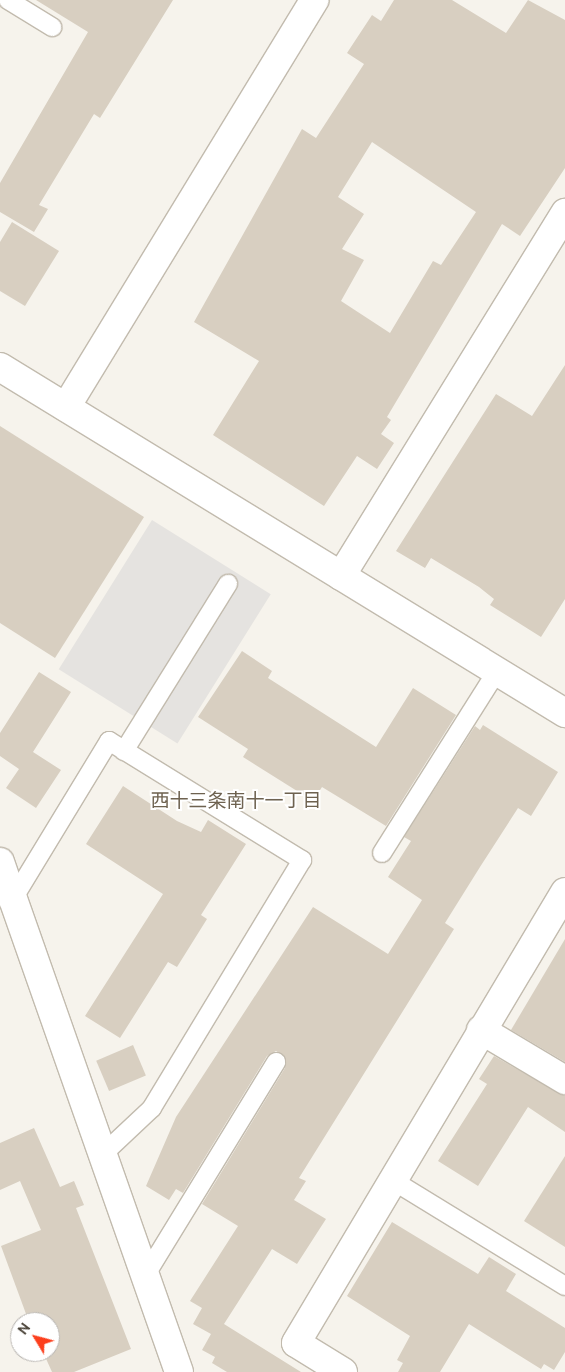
<!DOCTYPE html>
<html>
<head>
<meta charset="utf-8">
<style>
  body { margin:0 }
  #map { position:relative; width:565px; height:1372px; overflow:hidden; background:#f6f3ec; font-family:Ubuntu,"Noto Sans JP",sans-serif }
  div>[style] { position:absolute }
  .parking>* { inset:0; background:#e5e3e0; transform-origin:0 0 }
  .building>* { inset:0; background:#d8cfc1; transform-origin:0 0 }
  .roads { filter:drop-shadow(1px 0 #c2bbae) drop-shadow(-1px 0 #c2bbae) drop-shadow(0 1px #c2bbae) drop-shadow(0 -1px #c2bbae) }
  .service>* { height:18px; margin:-9px; padding:0 9px; transform-origin:9px; border-radius:9px; background:#fff }
  .minor>* { height:28px; margin:-14px; padding:0 14px; transform-origin:14px; border-radius:14px; background:#fff }
  .tertiary>* { height:28px; margin:-14px; padding:0 14px; transform-origin:14px; border-radius:14px; background:#fff }
  span { translate:-50% -50%; white-space:nowrap; text-align:center; line-height:1.15; -webkit-text-stroke:4px #fff; paint-order:stroke }
  .neighbourhood-label { font-size:19px; color:#6e6250 }
  .north { position:absolute; left:10px; top:1312px; width:50px; height:50px; box-sizing:border-box; background:#fff; border:1px solid #b7b4b0; border-radius:50%; rotate:307deg; font-size:14px; font-weight:700; line-height:20px; text-align:center; color:#4b4439 }
  .north::after { content:''; display:block; margin:auto; width:18px; height:22px; background:#fc3f1d; clip-path:polygon(50% 0,100% 100%,50% 72%,0 100%) }
</style>
</head>
<body>
<div id="map">
  <div class="parking">
    <i style="left:152px;top:520px;width:140px;height:176px;rotate:32deg"></i>
  </div>
  <div class="building">
    <i style="clip-path:polygon(36px 0,173px 0,100px 118px,94px 114px,39px 205px,48px 209px,34px 232px,0 212px,0 183px,88px 32px)"></i>
    <i style="clip-path:polygon(evenodd,394px 0,452px 0,506px 33px,528px 0,565px 20px,565px 168px,520px 236px,502px 224px,387px 417px,391px 420px,381px 434px,394px 443px,377px 469px,357px 456px,324px 506px,213px 435px,259px 361px,194px 322px,302px 129px,316px 138px,364px 64px,347px 53px,372px 15px,381px 21px,394px 0,372px 142px,476px 212px,441px 265px,433px 261px,390px 333px,341px 301px,364px 260px,342px 249px,364px 214px,338px 197px,372px 142px)"></i>
    <i style="clip-path:polygon(12px 222px,59px 251px,25px 306px,0 291px,0 242px)"></i>
    <i style="clip-path:polygon(565px 365px,565px 599px,541px 637px,490px 605px,494px 599px,479px 587px,431px 558px,425px 568px,396px 551px,496px 394px,532px 416px)"></i>
    <i style="clip-path:polygon(0 426px,144px 517px,55px 658px,0 623px)"></i>
    <i style="clip-path:polygon(242px 651px,272px 671px,268px 678px,376px 747px,413px 688px,456px 715px,386px 826px,322px 787px,313px 801px,243px 757px,248px 749px,198px 717px)"></i>
    <i style="clip-path:polygon(39px 672px,71px 692px,33px 752px,61px 770px,36px 808px,6px 788px,19px 769px,0 756px,0 733px)"></i>
    <i style="clip-path:polygon(483px 725px,558px 772px,531px 816px,518px 808px,480px 867px,445px 923px,454px 929px,299px 1178px,306px 1181px,294px 1200px,326px 1219px,297px 1264px,272px 1249px,224px 1324px,301px 1372px,227px 1372px,212px 1363px,215px 1357px,202px 1350px,211px 1334px,193px 1324px,202px 1308px,190px 1301px,238px 1226px,202px 1204px,285px 1068px,285px 1057px,276px 1051px,267px 1056px,183px 1193px,176px 1189px,169px 1200px,146px 1186px,176px 1117px,313px 907px,388px 954px,422px 900px,388px 877px,411px 841px,404px 837px,475px 726px,480px 730px)"></i>
    <i style="clip-path:polygon(123px 786px,177px 821px,201px 832px,208px 820px,246px 844px,201px 915px,207px 919px,177px 967px,168px 962px,120px 1038px,85px 1016px,163px 894px,86px 844px)"></i>
    <i style="clip-path:polygon(565px 939px,565px 1062px,511px 1030px)"></i>
    <i style="left:133px;top:1045px;width:33px;height:40px;rotate:67deg"></i>
    <i style="clip-path:polygon(494px 1056px,565px 1096px,565px 1132px,528px 1107px,478px 1186px,438px 1161px,487px 1084px,479px 1079px)"></i>
    <i style="clip-path:polygon(34px 1128px,60px 1187px,74px 1181px,84px 1205px,76px 1208px,131px 1349px,74px 1372px,52px 1372px,43px 1352px,50px 1352px,50px 1322px,29px 1322px,1px 1246px,41px 1230px,20px 1181px,0 1190px,0 1143px)"></i>
    <i style="clip-path:polygon(565px 1156px,565px 1247px,524px 1221px)"></i>
    <i style="clip-path:polygon(392px 1222px,478px 1274px,489px 1257px,516px 1274px,506px 1291px,565px 1328px,565px 1352px,554px 1370px,544px 1364px,541px 1369px,469px 1324px,440px 1372px,398px 1372px,403px 1363px,397px 1360px,410px 1336px,347px 1296px)"></i>
  </div>
  <div class="roads">
    <div class="service">
      <i style="left:8px;top:0;width:52px;rotate:31.5deg"></i>
      <i style="left:124px;top:751px;width:197px;rotate:-58.1deg"></i>
      <i style="left:382px;top:853px;width:215px;rotate:-57.7deg"></i>
      <i style="left:13px;top:899px;width:185px;rotate:-58.7deg"></i>
      <i style="left:109px;top:741px;width:227px;rotate:31.7deg"></i>
      <i style="left:302px;top:860px;width:290px;rotate:121.2deg"></i>
      <i style="left:152px;top:1108px;width:67px;rotate:136.8deg"></i>
      <i style="left:392px;top:1180px;width:203px;rotate:31.5deg"></i>
      <i style="left:145px;top:1276px;width:251px;rotate:-58.5deg"></i>
    </div>
    <div class="minor">
      <i style="left:66px;top:407px;width:477px;rotate:-58.6deg"></i>
      <i style="left:341px;top:576px;width:427px;rotate:-58.3deg"></i>
      <i style="left:13px;top:899px;width:501px;rotate:70.66deg"></i>
      <i style="left:481px;top:1030px;width:98px;rotate:30.8deg"></i>
      <i style="left:343px;top:1372px;width:55px;rotate:-148.3deg"></i>
      <i style="left:296px;top:1343px;width:525px;rotate:-59.19deg"></i>
    </div>
    <div class="tertiary">
      <i style="left:0;top:367px;width:663px;rotate:31.48deg"></i>
      <i style="left:0;top:862px;width:39px;rotate:71deg"></i>
    </div>
  </div>
  <div class="neighbourhood-label">
    <span style="left:236px;top:801px">西十三条南十一丁目</span>
  </div>
  <div class="north">N</div>
</div>
</body>
</html>
